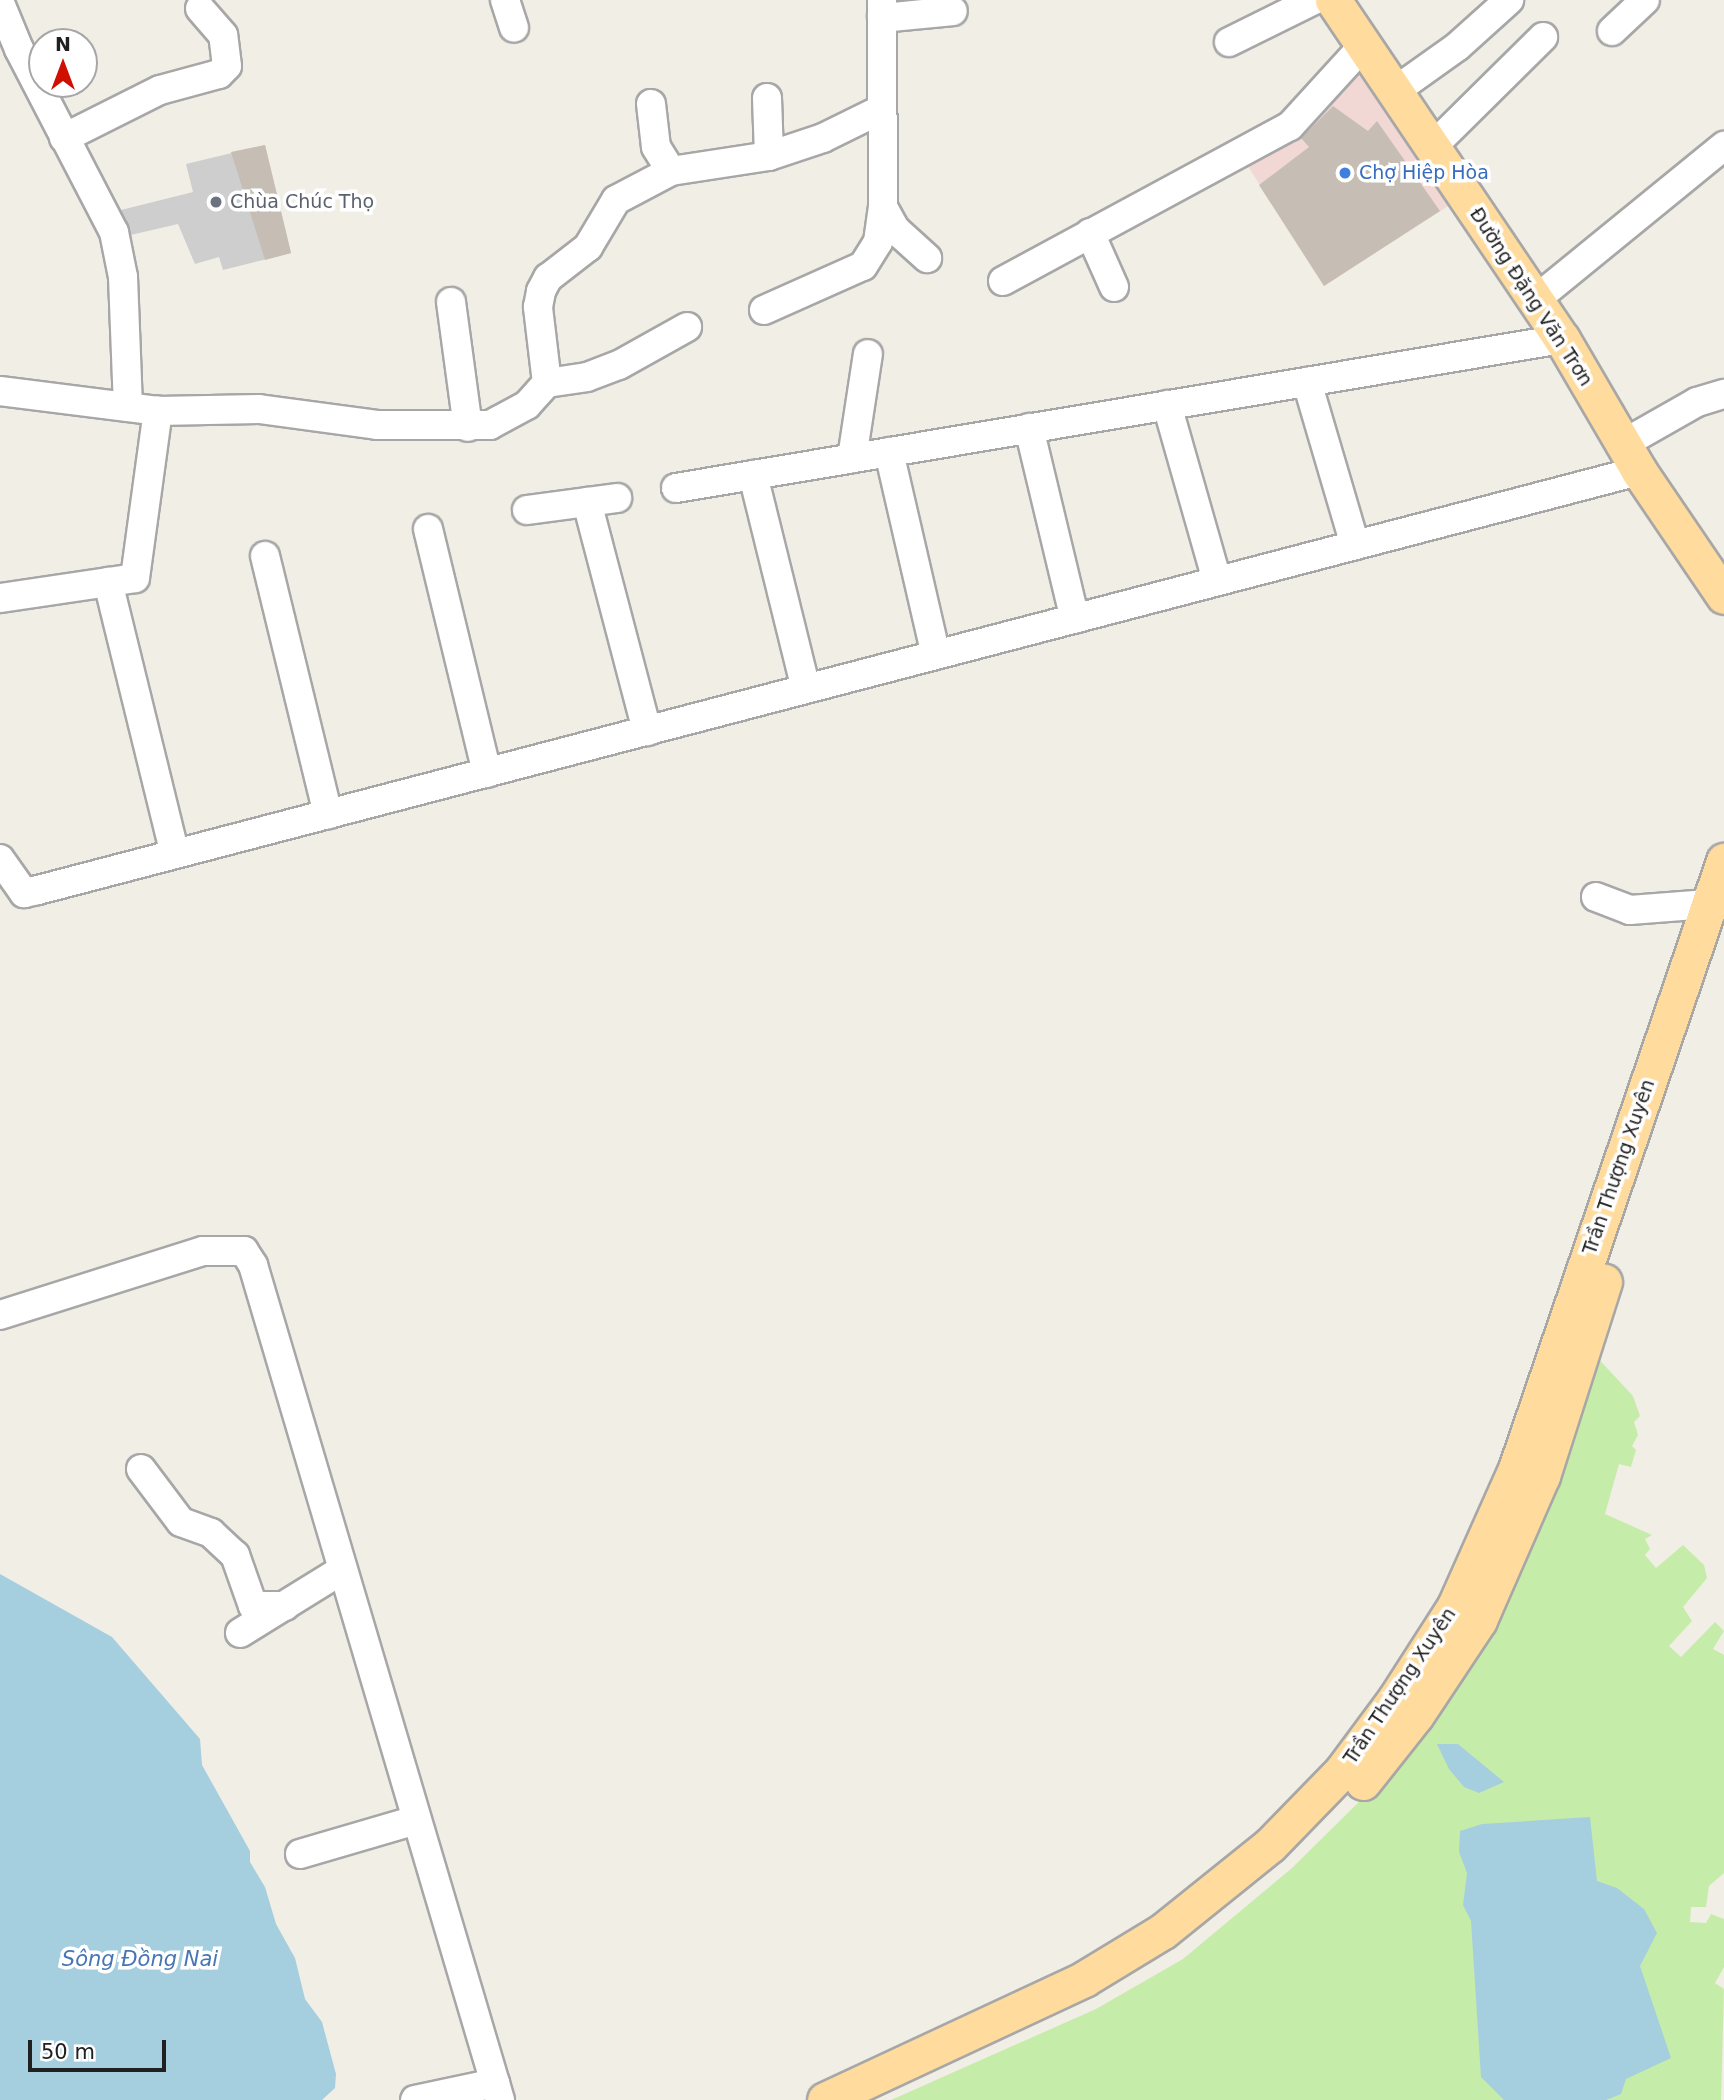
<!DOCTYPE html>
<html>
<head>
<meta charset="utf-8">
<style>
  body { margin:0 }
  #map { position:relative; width:1724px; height:2100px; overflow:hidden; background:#f1eee6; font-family:"DejaVu Sans",sans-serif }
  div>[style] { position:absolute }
  .commercial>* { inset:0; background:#f2d8d5 }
  .religious>* { inset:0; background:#cecece }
  .grass>* { inset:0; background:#c6ecaa }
  .water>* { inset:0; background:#a5cedf }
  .building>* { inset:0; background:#c6beb5 }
  .roads { filter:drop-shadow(2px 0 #a7a7a7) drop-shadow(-2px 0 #a7a7a7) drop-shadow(0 2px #a7a7a7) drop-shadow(0 -2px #a7a7a7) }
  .minor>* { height:28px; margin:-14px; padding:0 14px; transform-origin:14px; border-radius:14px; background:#fff }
  .major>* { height:35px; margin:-17.5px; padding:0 17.5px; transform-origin:17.5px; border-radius:17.5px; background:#ffdb9d }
  .dots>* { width:19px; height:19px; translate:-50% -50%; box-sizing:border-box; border:4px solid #fff; border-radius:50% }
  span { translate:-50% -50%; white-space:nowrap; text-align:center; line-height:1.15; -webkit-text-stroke:7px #fff; paint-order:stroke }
  .shop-label { font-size:19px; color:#366cbe }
  .left { translate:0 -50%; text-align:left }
  .worship-label { font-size:19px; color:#5b616d }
  .street-label { font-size:19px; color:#202020 }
  .water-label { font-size:21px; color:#4876b3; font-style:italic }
  .north { position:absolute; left:28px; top:28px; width:70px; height:70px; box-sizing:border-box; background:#fff; border:2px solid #a6a6a6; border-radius:50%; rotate:0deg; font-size:19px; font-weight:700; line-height:28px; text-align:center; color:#202020 }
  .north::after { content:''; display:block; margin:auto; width:24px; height:32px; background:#cf0f00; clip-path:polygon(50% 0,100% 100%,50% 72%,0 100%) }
  .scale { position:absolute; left:28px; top:2040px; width:138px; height:32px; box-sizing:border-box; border:4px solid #202020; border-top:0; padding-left:9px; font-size:21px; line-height:24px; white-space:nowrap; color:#202020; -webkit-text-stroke:5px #fff; paint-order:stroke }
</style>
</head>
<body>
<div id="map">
  <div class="commercial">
    <i style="clip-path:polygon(1360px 59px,1456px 201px,1324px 286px,1244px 160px)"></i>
  </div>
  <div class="religious">
    <i style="clip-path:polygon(265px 145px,291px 253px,223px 270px,219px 257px,195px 264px,178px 224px,122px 237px,113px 212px,193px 192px,186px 164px)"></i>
  </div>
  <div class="grass">
    <i style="clip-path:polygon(1593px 1353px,1633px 1396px,1640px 1416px,1634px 1422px,1638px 1435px,1632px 1446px,1636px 1450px,1631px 1467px,1619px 1464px,1605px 1514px,1652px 1535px,1645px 1539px,1650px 1549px,1645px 1555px,1656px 1568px,1683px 1545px,1704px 1565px,1707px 1578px,1683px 1607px,1692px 1621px,1669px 1646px,1681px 1657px,1715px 1622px,1724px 1631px,1713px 1649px,1724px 1655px,1724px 1873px,1709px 1886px,1706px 1907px,1691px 1907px,1690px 1922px,1706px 1923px,1711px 1914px,1724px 1919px,1724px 1967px,1715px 1983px,1724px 1989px,1721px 2100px,891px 2100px,1096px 2009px,1183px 1959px,1292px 1868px,1369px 1792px)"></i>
  </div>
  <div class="water">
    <i style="clip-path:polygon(0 1574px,112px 1637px,200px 1739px,202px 1765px,250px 1851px,250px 1862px,265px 1887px,276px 1924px,295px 1958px,305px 1999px,322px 2022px,336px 2074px,335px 2088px,322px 2100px,0 2100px)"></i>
    <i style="clip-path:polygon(1437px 1744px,1458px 1744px,1504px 1782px,1479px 1793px,1464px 1787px,1449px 1769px)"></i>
    <i style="clip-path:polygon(1590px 1817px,1597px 1881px,1617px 1888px,1644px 1909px,1657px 1933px,1640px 1966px,1671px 2058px,1626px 2079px,1621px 2094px,1606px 2100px,1504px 2100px,1481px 2077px,1471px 1921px,1463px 1905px,1467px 1873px,1459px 1852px,1460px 1831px,1482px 1824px)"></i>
  </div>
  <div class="building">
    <i style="clip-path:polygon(1333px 106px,1368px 131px,1377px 121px,1440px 211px,1324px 286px,1259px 185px,1309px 147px,1301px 138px)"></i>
    <i style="clip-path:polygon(265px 145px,291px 253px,265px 260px,231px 152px)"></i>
  </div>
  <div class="roads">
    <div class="minor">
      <i style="left:505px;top:0;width:29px;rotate:72deg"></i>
      <i style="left:0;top:3px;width:50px;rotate:67.6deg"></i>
      <i style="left:19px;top:49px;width:206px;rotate:62.6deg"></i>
      <i style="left:114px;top:232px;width:46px;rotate:78.7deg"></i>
      <i style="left:123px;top:277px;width:130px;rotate:87.8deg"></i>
      <i style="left:882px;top:18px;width:71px;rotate:-5.6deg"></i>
      <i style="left:1612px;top:31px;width:45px;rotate:-43.2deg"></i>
      <i style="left:1229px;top:42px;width:95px;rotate:-26.3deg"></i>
      <i style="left:1395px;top:91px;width:77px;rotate:-35.5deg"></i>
      <i style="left:1458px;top:46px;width:69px;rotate:-42deg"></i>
      <i style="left:767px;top:98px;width:58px;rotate:88deg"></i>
      <i style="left:651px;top:104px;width:43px;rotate:83.4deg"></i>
      <i style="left:656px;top:147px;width:28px;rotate:58deg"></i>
      <i style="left:64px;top:138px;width:107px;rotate:-26.6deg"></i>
      <i style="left:160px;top:90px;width:61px;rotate:-15.2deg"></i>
      <i style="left:219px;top:74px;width:11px;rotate:-45deg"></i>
      <i style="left:227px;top:66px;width:31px;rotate:-97deg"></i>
      <i style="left:223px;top:35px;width:35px;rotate:-131deg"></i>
      <i style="left:1433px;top:146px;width:155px;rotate:-44.7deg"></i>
      <i style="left:883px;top:207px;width:26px;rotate:61deg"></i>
      <i style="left:896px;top:230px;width:42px;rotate:42.1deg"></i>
      <i style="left:1090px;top:233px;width:59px;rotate:66deg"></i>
      <i style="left:1003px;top:281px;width:326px;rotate:-28.4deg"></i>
      <i style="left:1290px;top:126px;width:110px;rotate:-47.6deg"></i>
      <i style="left:1535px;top:300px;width:244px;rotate:-39.2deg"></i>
      <i style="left:451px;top:302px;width:126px;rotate:82.3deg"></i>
      <i style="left:764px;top:310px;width:108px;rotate:-24deg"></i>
      <i style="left:863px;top:266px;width:28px;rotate:-58deg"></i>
      <i style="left:878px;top:242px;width:35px;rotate:-82deg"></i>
      <i style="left:883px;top:207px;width:207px;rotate:-90.3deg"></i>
      <i style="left:1307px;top:382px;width:170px;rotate:73.6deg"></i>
      <i style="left:547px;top:383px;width:40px;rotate:-8.5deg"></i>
      <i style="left:587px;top:377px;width:34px;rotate:-21deg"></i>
      <i style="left:619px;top:365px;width:78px;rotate:-29.2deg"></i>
      <i style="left:0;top:391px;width:159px;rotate:7.2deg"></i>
      <i style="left:158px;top:411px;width:101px;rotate:-1.1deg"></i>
      <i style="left:259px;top:409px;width:119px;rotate:7.7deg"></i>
      <i style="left:377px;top:425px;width:113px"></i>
      <i style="left:490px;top:425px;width:42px;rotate:-28.4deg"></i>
      <i style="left:527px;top:405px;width:30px;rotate:-48deg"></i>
      <i style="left:547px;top:383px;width:77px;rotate:-96.8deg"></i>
      <i style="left:538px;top:307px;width:16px;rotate:-79deg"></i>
      <i style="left:541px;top:291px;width:15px;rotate:-62deg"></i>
      <i style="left:548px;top:278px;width:51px;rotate:-37.8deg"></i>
      <i style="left:588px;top:247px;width:55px;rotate:-59.2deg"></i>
      <i style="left:616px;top:200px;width:62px;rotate:-27.8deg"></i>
      <i style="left:671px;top:171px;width:99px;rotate:-8.7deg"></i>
      <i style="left:769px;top:156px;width:57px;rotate:-18.4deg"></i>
      <i style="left:823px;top:138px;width:64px;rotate:-26.2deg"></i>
      <i style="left:1167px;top:405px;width:183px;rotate:74.1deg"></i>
      <i style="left:1029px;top:428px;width:196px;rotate:76.5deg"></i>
      <i style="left:1623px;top:444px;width:85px;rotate:-29.6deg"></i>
      <i style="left:1697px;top:402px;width:28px;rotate:-17deg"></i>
      <i style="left:889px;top:452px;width:208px;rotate:77deg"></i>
      <i style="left:852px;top:458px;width:105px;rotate:-81.3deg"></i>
      <i style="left:753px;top:475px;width:220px;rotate:76.1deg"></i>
      <i style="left:676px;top:488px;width:898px;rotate:-9.55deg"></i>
      <i style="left:587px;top:502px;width:237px;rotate:75.3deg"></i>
      <i style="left:527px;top:510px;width:91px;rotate:-7.6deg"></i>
      <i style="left:428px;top:529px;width:251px;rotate:76.4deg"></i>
      <i style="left:265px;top:556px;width:266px;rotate:76.3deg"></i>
      <i style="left:108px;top:582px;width:280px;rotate:76.2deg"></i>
      <i style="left:0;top:598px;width:136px;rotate:-8.4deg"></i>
      <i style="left:135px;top:578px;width:169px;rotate:-82.2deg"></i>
      <i style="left:0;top:859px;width:42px;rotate:54.8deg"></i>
      <i style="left:24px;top:893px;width:14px;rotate:-12deg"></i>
      <i style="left:38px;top:890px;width:1655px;rotate:-14.67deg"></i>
      <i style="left:1596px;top:897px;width:36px;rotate:21deg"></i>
      <i style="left:1630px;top:910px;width:78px;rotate:-4.4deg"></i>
      <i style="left:0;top:1315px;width:213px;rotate:-17.5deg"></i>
      <i style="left:203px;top:1251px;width:41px"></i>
      <i style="left:244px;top:1251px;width:17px;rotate:57deg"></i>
      <i style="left:253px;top:1265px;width:871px;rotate:73.52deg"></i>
      <i style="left:141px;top:1469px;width:66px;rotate:53deg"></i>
      <i style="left:181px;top:1522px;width:32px;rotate:20deg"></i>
      <i style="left:211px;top:1533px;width:33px;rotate:43deg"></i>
      <i style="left:235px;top:1555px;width:54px;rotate:70.6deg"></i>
      <i style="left:253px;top:1606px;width:32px"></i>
      <i style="left:240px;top:1633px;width:120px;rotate:-31.7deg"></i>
      <i style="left:300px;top:1854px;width:121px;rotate:-16.3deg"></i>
      <i style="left:415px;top:2100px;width:82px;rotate:-12deg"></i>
    </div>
    <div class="major">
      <i style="left:1333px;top:0;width:409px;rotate:56deg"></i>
      <i style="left:1562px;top:339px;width:153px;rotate:59.7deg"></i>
      <i style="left:1639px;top:471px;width:151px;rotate:55.8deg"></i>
      <i style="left:1363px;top:1782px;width:85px;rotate:-51.7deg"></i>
      <i style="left:1416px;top:1715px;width:114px;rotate:-56.4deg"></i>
      <i style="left:1479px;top:1620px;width:157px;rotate:-66.4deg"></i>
      <i style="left:1542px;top:1476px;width:204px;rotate:-72.3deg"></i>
      <i style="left:825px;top:2100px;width:286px;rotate:-25deg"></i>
      <i style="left:1084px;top:1979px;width:92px;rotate:-31.3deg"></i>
      <i style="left:1163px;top:1931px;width:137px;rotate:-38.8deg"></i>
      <i style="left:1270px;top:1845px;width:103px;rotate:-45.8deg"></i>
      <i style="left:1342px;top:1771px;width:91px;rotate:-53.5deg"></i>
      <i style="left:1396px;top:1698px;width:109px;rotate:-57.3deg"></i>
      <i style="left:1455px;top:1606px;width:150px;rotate:-66deg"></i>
      <i style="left:1516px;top:1469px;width:643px;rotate:-71.11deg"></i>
    </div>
  </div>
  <div class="dots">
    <i style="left:1345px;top:173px;background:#3f7fe0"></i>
    <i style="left:216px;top:202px;background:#6b7280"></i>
  </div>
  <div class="shop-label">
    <span class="left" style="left:1359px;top:173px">Chợ Hiệp Hòa</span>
  </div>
  <div class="worship-label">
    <span class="left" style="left:230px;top:202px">Chùa Chúc Thọ</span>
  </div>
  <div class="street-label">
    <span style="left:1531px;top:297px;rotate:57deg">Đường Đặng Văn Trơn</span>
    <span style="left:1619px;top:1167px;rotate:-71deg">Trần Thượng Xuyên</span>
    <span style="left:1400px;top:1686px;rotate:-56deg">Trần Thượng Xuyên</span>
  </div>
  <div class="water-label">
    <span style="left:140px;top:1959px">Sông Đồng Nai</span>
  </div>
  <div class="north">N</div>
  <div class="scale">50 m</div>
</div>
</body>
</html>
